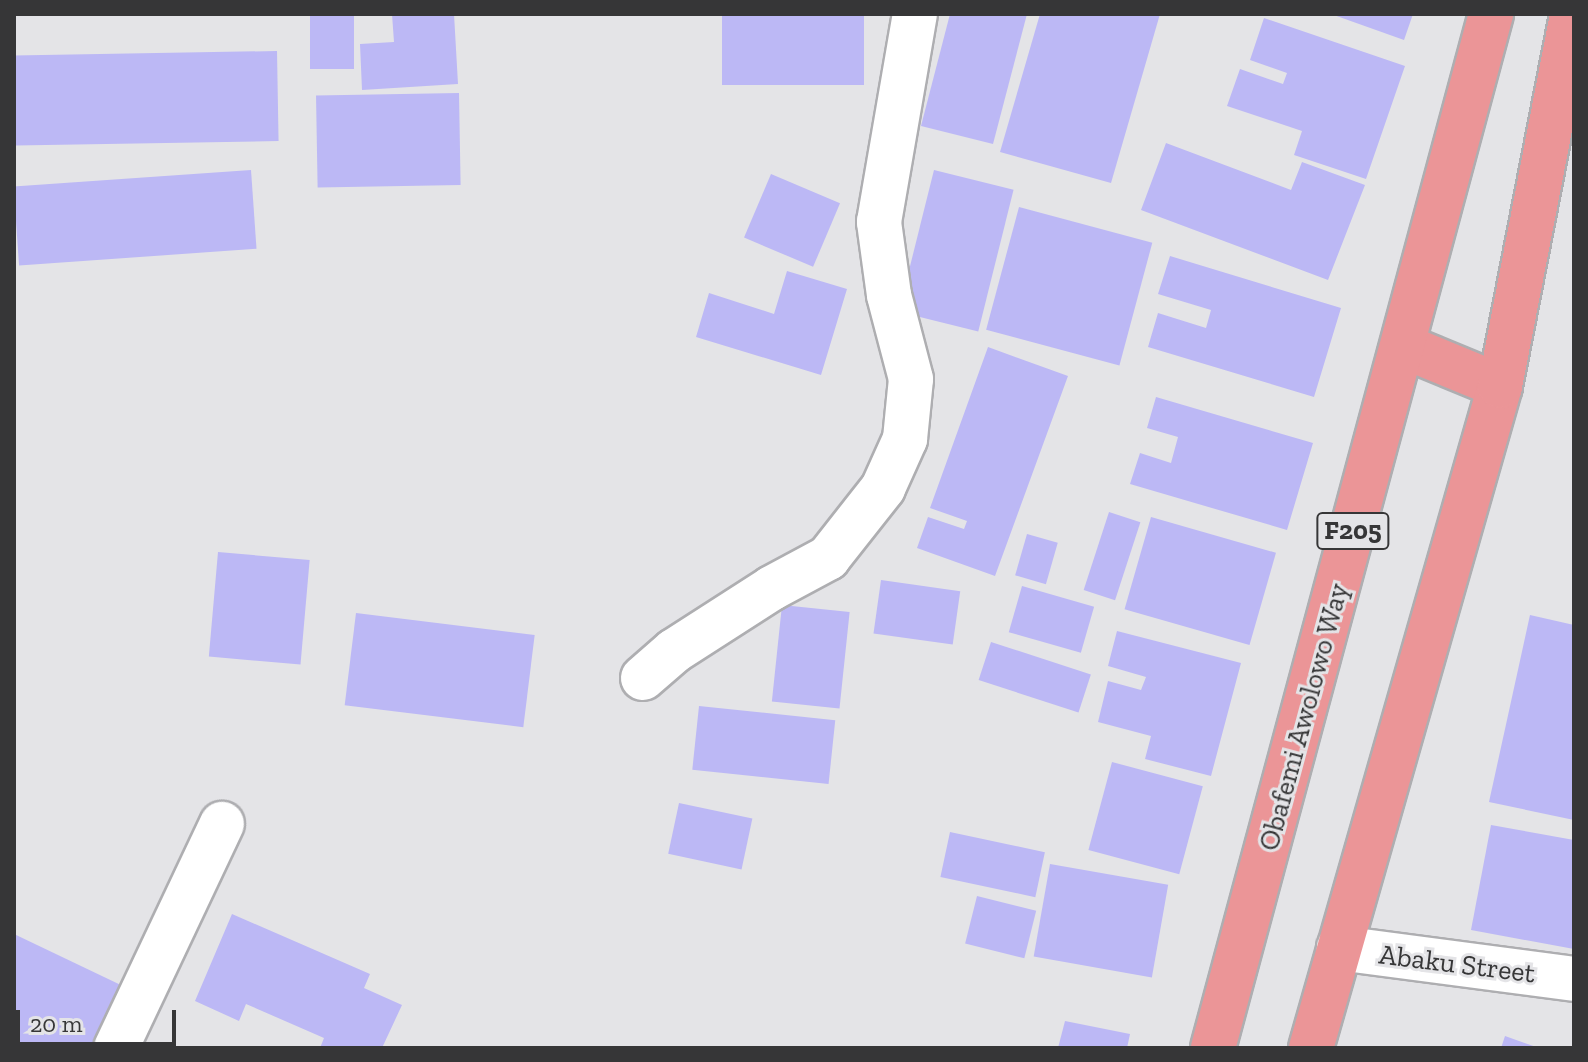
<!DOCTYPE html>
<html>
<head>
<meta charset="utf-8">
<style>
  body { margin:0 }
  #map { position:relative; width:1588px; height:1062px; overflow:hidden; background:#e4e4e7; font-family:"Zilla Slab",serif }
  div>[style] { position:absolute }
  .building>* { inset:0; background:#bcb8f5; transform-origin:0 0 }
  .roads { filter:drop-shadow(2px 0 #aeaeb1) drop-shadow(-2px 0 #aeaeb1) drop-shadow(0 2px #aeaeb1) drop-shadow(0 -2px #aeaeb1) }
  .street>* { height:44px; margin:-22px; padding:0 22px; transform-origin:22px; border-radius:22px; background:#fff }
  .primary>* { height:44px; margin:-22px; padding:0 22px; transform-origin:22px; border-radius:22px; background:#eb9597 }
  span { translate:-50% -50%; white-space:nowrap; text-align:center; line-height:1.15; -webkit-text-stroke:6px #e4e4e7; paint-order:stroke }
  .shield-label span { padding:2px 6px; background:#e4e4e7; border:2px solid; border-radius:6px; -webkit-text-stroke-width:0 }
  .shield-label { font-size:26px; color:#363637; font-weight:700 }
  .street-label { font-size:28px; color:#363637 }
  .frame { position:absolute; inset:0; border:16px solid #363637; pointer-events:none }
  .scale { position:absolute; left:16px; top:1010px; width:160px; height:36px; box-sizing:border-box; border:4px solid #363637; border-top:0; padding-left:10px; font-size:24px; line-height:28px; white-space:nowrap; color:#363637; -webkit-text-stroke:6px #e4e4e7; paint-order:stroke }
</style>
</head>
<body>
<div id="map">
  <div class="building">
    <i style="left:310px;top:14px;width:44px;height:55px"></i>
    <i style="clip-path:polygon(392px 14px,454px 14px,458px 84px,362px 90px,360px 44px,394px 42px)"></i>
    <i style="left:722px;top:14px;width:142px;height:71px"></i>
    <i style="clip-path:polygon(950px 14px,1027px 14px,993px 144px,921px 126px)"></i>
    <i style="clip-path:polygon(1040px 14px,1160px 14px,1111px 183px,1000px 152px)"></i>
    <i style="clip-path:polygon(1331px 14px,1413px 14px,1404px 40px)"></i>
    <i style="clip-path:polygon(1264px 18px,1405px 66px,1366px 179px,1294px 155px,1302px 131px,1227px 106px,1240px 69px,1283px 84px,1287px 73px,1250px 60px)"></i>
    <i style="left:277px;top:51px;width:90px;height:263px;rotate:89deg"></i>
    <i style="left:459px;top:93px;width:92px;height:143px;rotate:89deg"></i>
    <i style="clip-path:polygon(1166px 143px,1291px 190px,1302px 162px,1365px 185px,1328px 280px,1141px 210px)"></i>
    <i style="left:251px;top:170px;width:79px;height:238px;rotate:86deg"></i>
    <i style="left:934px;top:170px;width:82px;height:146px;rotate:14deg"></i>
    <i style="left:771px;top:174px;width:75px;height:69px;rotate:23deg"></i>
    <i style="left:1019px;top:207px;width:138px;height:127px;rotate:15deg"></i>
    <i style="clip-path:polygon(1170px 256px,1341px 308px,1314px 397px,1148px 347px,1158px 313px,1206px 328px,1211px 310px,1158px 294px)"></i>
    <i style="clip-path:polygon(787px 271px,847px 289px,821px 375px,696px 337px,709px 293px,774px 314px)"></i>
    <i style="clip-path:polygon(988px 347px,1068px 376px,995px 576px,917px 548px,928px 517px,964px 529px,967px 521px,930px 508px)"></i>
    <i style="clip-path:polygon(1156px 397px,1313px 443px,1287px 530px,1130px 484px,1140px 453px,1171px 463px,1178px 437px,1147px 428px)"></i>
    <i style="left:1109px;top:512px;width:33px;height:82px;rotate:18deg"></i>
    <i style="left:1151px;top:517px;width:130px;height:96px;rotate:16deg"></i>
    <i style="left:1027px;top:534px;width:32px;height:43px;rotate:16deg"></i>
    <i style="left:218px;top:552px;width:92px;height:105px;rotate:5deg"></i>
    <i style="left:881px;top:580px;width:80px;height:54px;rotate:8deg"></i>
    <i style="left:1022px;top:586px;width:75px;height:48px;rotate:16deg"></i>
    <i style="left:782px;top:605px;width:68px;height:97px;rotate:6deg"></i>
    <i style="left:356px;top:613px;width:180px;height:93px;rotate:7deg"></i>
    <i style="clip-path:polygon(1530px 615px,1574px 625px,1574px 820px,1489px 802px)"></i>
    <i style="clip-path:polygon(1117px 631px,1241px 663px,1211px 776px,1145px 759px,1151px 736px,1098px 722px,1108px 681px,1141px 690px,1146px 677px,1108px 666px)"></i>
    <i style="left:991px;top:642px;width:105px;height:40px;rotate:18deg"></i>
    <i style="left:699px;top:706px;width:137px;height:64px;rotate:6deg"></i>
    <i style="left:1112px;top:762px;width:94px;height:91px;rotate:15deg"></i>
    <i style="left:679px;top:803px;width:75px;height:52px;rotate:12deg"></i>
    <i style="clip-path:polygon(1491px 825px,1574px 840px,1574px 949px,1471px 930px)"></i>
    <i style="left:950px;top:832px;width:97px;height:46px;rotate:12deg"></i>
    <i style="left:1050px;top:864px;width:120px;height:94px;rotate:10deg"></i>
    <i style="left:977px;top:896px;width:61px;height:49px;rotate:14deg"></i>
    <i style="clip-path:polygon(232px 914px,370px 974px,364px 988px,402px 1005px,382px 1048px,320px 1048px,324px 1038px,246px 1004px,239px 1021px,195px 1001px)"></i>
    <i style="clip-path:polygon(14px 934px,125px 987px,96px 1048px,14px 1046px)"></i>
    <i style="clip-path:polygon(1065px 1021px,1130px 1034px,1127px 1048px,1058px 1048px)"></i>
    <i style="clip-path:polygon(1505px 1036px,1539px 1048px,1501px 1048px)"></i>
  </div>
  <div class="roads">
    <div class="street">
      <i style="left:643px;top:678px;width:41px;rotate:-41.1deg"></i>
      <i style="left:674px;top:651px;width:117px;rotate:-32.7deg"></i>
      <i style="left:772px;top:588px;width:64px;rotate:-28.2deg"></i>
      <i style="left:828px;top:558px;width:89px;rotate:-51.8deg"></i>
      <i style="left:883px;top:488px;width:54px;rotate:-65.8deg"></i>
      <i style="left:905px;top:439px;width:60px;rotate:-84.3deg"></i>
      <i style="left:911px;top:379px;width:87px;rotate:-104.7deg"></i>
      <i style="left:889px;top:295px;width:74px;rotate:-97.8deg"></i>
      <i style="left:879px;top:222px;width:211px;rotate:-80.2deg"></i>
      <i style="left:1339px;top:948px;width:237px;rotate:7.5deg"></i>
      <i style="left:116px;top:1048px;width:248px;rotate:-64.7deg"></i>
    </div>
    <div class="primary">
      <i style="left:1403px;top:346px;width:105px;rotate:22.4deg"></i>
      <i style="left:1213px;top:1048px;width:1071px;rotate:-74.95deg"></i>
      <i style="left:1311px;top:1048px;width:688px;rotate:-74.07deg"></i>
      <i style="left:1500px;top:386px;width:379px;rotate:-79deg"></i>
    </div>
  </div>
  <div class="shield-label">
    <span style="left:1353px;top:531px">F205</span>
  </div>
  <div class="street-label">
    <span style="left:1304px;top:717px;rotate:-75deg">Obafemi Awolowo Way</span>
    <span style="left:1457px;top:964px;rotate:7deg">Abaku Street</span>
  </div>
  <div class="frame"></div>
  <div class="scale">20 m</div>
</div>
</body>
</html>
